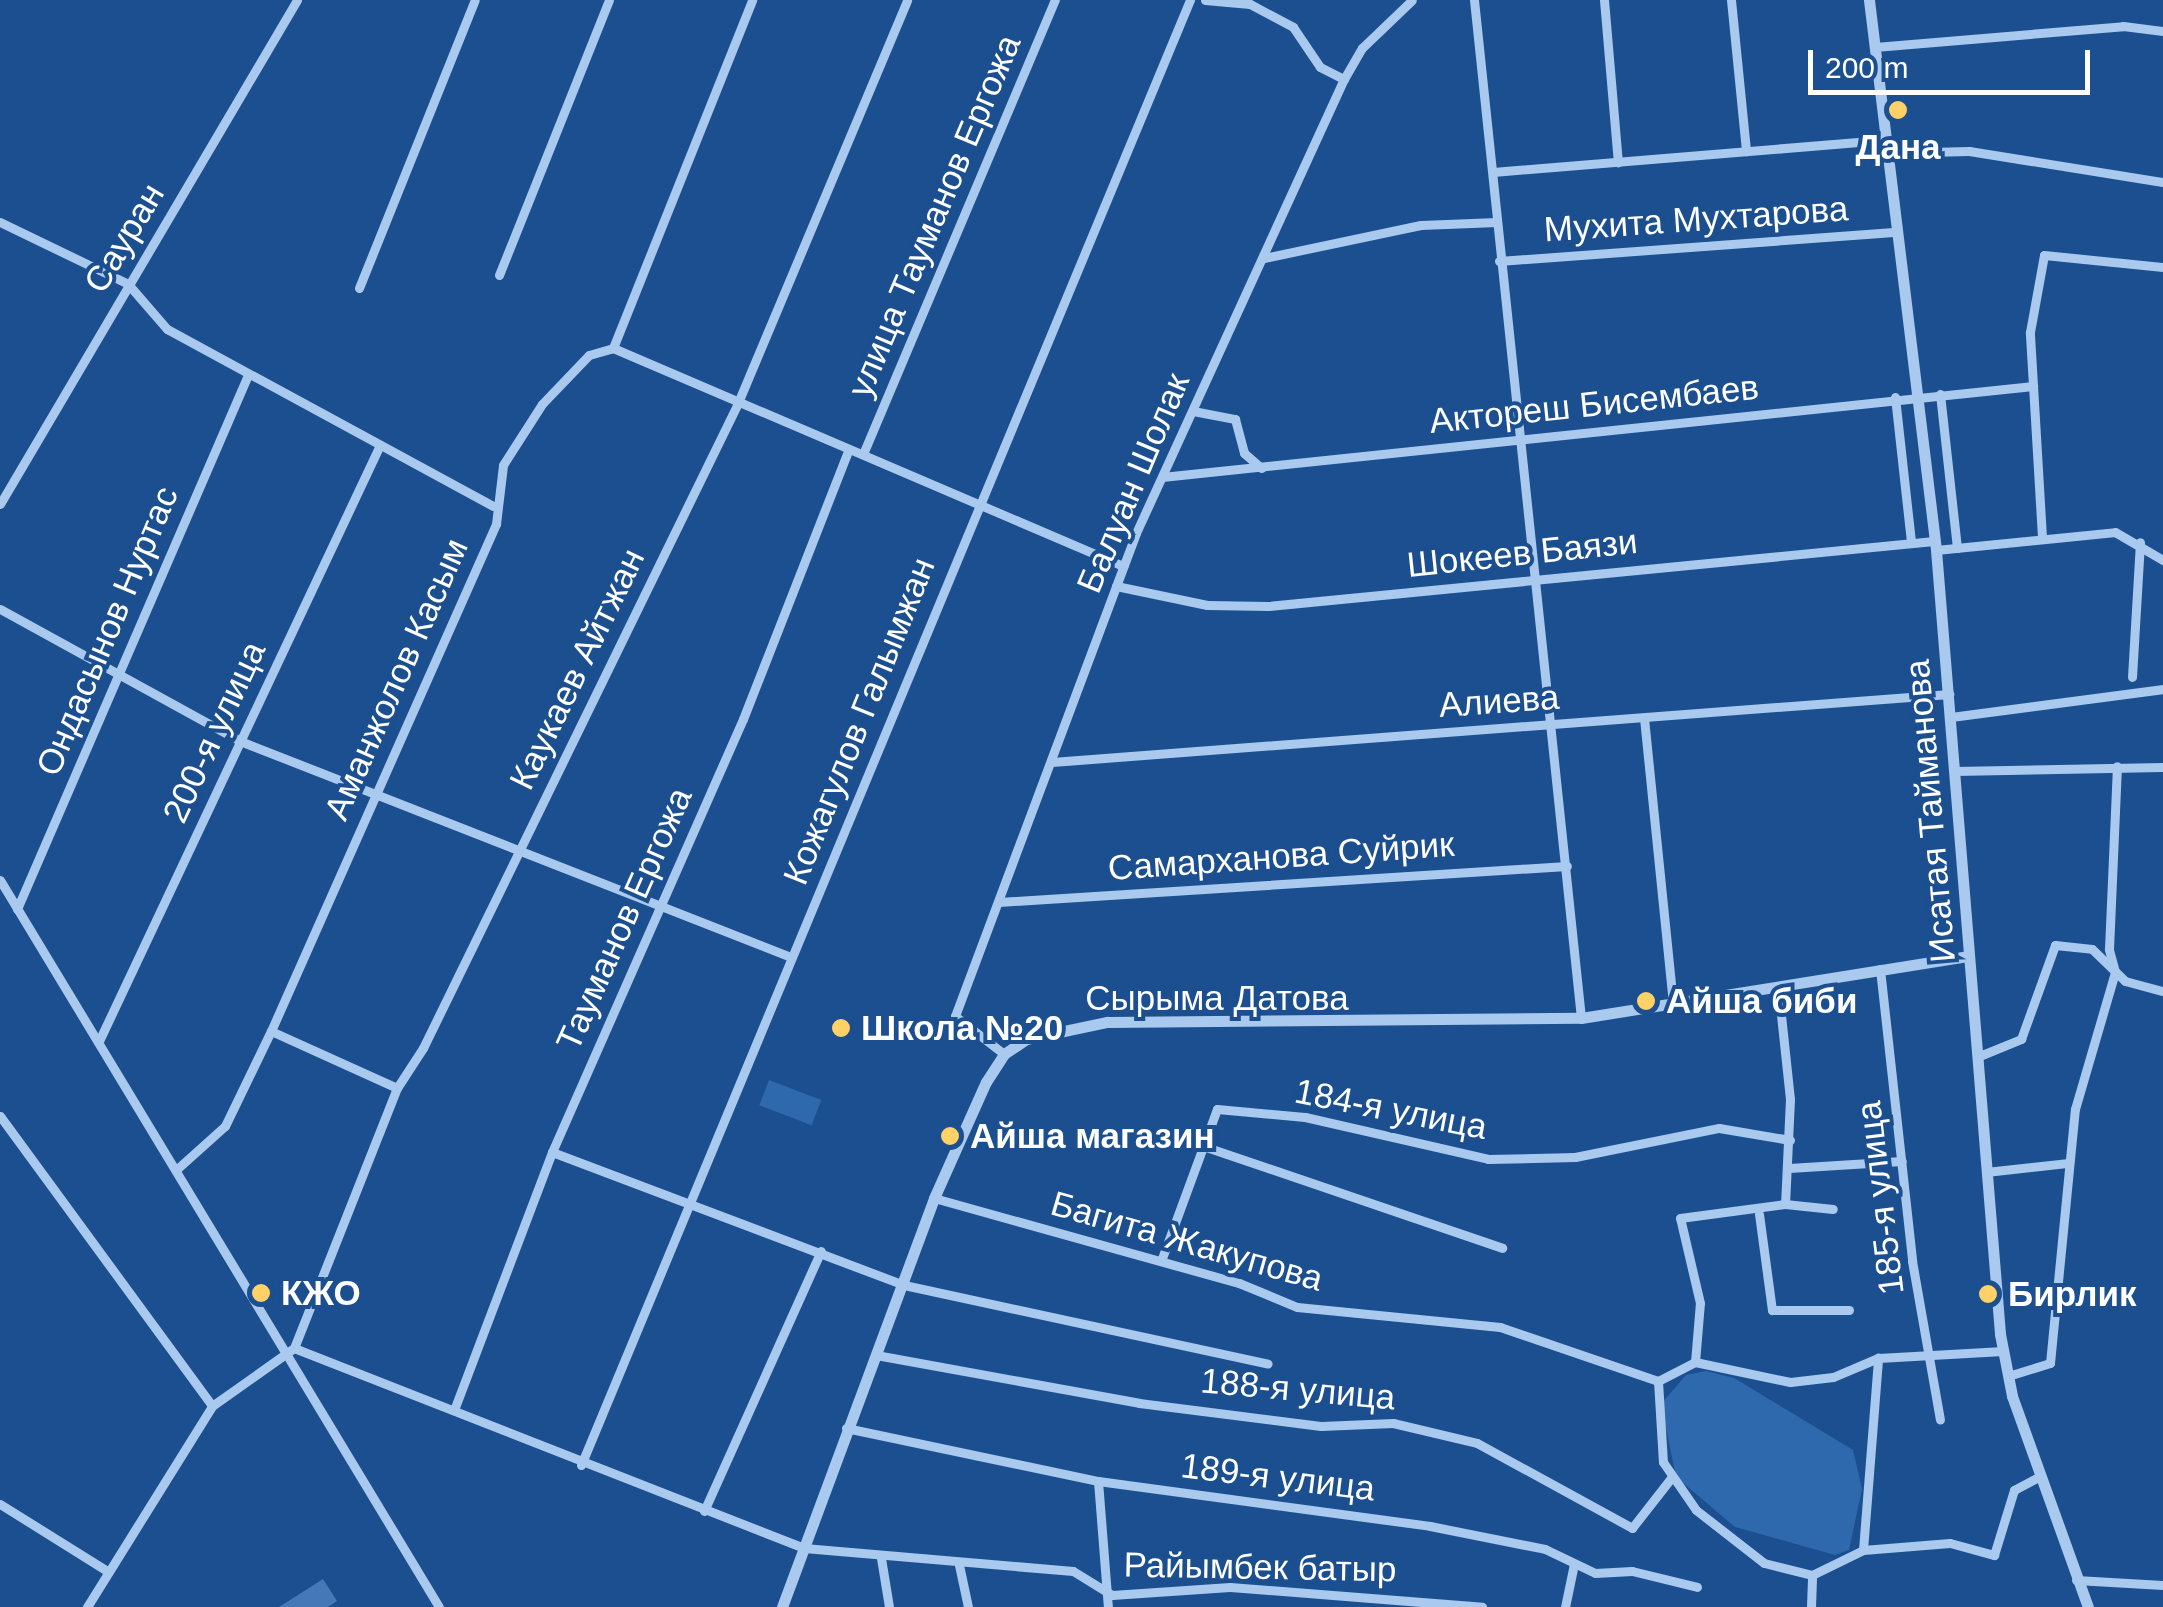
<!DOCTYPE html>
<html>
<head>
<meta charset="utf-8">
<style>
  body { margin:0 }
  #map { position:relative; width:2163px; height:1607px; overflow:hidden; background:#1b4f8f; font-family:Arial,sans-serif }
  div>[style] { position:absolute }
  .green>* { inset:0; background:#2e69ad; transform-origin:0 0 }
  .building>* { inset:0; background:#4478b7 }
  .minor>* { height:9px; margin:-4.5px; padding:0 4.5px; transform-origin:4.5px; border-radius:4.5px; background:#a9c9ee }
  .tertiary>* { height:11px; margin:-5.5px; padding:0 5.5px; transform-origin:5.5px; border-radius:5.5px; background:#a9c9ee }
  .dots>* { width:28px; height:28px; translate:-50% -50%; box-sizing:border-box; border:5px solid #1b4f8f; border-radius:50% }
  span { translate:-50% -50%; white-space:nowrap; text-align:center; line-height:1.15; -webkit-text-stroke:8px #1b4f8f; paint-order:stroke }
  .poi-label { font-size:35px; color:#fff; font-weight:700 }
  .left { translate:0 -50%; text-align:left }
  .street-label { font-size:35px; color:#fff }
  .scale { position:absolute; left:1808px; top:50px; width:282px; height:45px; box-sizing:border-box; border:5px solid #fff; border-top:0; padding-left:12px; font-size:30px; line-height:35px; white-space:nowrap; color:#fff; -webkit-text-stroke:8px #1b4f8f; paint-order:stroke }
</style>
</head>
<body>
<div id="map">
  <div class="green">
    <i style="left:769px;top:1080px;width:56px;height:27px;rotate:21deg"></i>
    <i style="clip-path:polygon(1706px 1371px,1734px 1378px,1853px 1450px,1862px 1489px,1849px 1550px,1835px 1555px,1735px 1527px,1676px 1477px,1661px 1404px,1686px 1375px)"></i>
  </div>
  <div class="building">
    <i style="clip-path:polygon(323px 1579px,337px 1601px,328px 1607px,279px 1607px)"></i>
  </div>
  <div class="minor">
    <i style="left:1205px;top:0;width:45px;rotate:5.1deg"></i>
    <i style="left:1250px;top:4px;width:49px;rotate:28.1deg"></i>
    <i style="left:1293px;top:27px;width:48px;rotate:56deg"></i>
    <i style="left:1320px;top:67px;width:27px;rotate:27deg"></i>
    <i style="left:1474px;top:0;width:1024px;rotate:84deg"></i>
    <i style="left:1604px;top:0;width:163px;rotate:85.1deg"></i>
    <i style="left:1731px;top:0;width:152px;rotate:84.3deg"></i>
    <i style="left:1875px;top:47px;width:249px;rotate:-4.8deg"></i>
    <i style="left:2123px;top:26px;width:40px;rotate:7.1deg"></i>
    <i style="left:1888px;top:153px;width:81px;rotate:-1.4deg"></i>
    <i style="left:1969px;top:151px;width:196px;rotate:9.1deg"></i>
    <i style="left:1493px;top:172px;width:394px;rotate:-4.7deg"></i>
    <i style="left:0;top:222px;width:142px;rotate:25.8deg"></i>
    <i style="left:128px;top:284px;width:60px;rotate:49.1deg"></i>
    <i style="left:167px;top:329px;width:371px;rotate:28.5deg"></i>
    <i style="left:1264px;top:258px;width:160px;rotate:-11.9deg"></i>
    <i style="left:1421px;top:225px;width:76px;rotate:-2.3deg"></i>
    <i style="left:1499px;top:261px;width:399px;rotate:-4.2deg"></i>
    <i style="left:499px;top:275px;width:296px;rotate:-68.2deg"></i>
    <i style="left:359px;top:288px;width:310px;rotate:-68.1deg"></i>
    <i style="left:613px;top:348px;width:555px;rotate:23.14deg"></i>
    <i style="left:1940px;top:394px;width:155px;rotate:83.7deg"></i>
    <i style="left:1895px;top:397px;width:146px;rotate:83.7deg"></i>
    <i style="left:1193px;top:411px;width:43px;rotate:10.8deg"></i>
    <i style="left:1235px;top:419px;width:35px;rotate:75deg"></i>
    <i style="left:1244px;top:453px;width:23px;rotate:41deg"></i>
    <i style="left:863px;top:454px;width:493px;rotate:-67.1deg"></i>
    <i style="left:1162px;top:477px;width:876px;rotate:-5.96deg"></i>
    <i style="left:0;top:504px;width:585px;rotate:-59.49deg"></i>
    <i style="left:2042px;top:537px;width:205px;rotate:-93.4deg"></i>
    <i style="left:2030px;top:332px;width:78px;rotate:-79.7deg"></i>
    <i style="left:2044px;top:255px;width:120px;rotate:5.8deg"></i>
    <i style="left:1936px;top:550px;width:180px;rotate:-5.7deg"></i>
    <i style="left:2115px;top:532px;width:56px;rotate:30.3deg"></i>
    <i style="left:1116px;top:586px;width:93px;rotate:11.8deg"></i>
    <i style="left:1207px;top:605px;width:61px;rotate:0.9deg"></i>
    <i style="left:1268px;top:606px;width:669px;rotate:-5.57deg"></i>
    <i style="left:0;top:609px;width:274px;rotate:28.8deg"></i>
    <i style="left:240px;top:741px;width:592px;rotate:21.41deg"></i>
    <i style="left:2132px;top:677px;width:135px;rotate:-86.6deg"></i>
    <i style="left:1951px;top:717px;width:214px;rotate:-7.5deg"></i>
    <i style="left:1644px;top:718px;width:288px;rotate:84.2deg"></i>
    <i style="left:1052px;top:762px;width:900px;rotate:-4.34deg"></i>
    <i style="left:1955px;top:771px;width:208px;rotate:-1.1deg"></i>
    <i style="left:0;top:880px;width:849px;rotate:58.87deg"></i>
    <i style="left:999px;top:902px;width:569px;rotate:-3.63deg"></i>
    <i style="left:17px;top:909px;width:582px;rotate:-66.61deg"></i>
    <i style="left:1880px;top:969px;width:294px;rotate:83.7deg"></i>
    <i style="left:1912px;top:1261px;width:161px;rotate:80deg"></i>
    <i style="left:1778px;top:987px;width:113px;rotate:83.9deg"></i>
    <i style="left:1790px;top:1099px;width:105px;rotate:92.7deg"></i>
    <i style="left:271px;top:1031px;width:138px;rotate:24.3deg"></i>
    <i style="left:99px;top:1041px;width:659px;rotate:-64.76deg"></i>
    <i style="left:1004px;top:1054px;width:62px;rotate:-142.2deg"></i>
    <i style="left:955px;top:1016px;width:516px;rotate:-69.46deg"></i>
    <i style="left:1136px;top:533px;width:499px;rotate:-65.4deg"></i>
    <i style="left:1344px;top:79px;width:36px;rotate:-60deg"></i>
    <i style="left:1362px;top:48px;width:69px;rotate:-43.8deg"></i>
    <i style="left:1977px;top:1057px;width:48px;rotate:-22.2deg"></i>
    <i style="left:2021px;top:1039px;width:100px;rotate:-70.1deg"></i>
    <i style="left:2055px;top:945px;width:37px;rotate:6deg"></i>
    <i style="left:2092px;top:949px;width:46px;rotate:44.1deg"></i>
    <i style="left:2125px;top:981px;width:39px;rotate:15deg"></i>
    <i style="left:0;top:1116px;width:359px;rotate:53.8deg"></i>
    <i style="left:1206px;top:1147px;width:313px;rotate:18.8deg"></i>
    <i style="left:552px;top:1152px;width:376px;rotate:20.7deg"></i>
    <i style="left:904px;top:1285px;width:372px;rotate:12.2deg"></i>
    <i style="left:1789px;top:1168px;width:113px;rotate:-3.5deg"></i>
    <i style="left:177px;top:1169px;width:64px;rotate:-41.9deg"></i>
    <i style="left:225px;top:1126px;width:106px;rotate:-64.2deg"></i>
    <i style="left:271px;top:1031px;width:555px;rotate:-66.07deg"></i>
    <i style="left:496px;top:524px;width:59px;rotate:-83.2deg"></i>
    <i style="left:503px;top:465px;width:72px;rotate:-57.4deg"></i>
    <i style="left:542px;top:404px;width:68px;rotate:-46.2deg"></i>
    <i style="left:589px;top:355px;width:25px;rotate:-16deg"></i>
    <i style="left:613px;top:348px;width:375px;rotate:-68.2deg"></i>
    <i style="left:1986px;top:1172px;width:81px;rotate:-6.3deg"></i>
    <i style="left:934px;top:1198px;width:317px;rotate:15.6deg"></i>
    <i style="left:1239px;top:1283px;width:63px;rotate:22.5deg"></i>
    <i style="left:1297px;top:1307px;width:204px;rotate:5.6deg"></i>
    <i style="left:1500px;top:1327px;width:167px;rotate:18.9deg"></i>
    <i style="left:1759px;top:1214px;width:97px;rotate:82.3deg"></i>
    <i style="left:1772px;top:1310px;width:77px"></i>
    <i style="left:1161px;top:1261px;width:162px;rotate:-69.8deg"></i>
    <i style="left:1217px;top:1109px;width:88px;rotate:5.2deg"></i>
    <i style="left:1305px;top:1117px;width:188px;rotate:12.9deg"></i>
    <i style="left:1488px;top:1159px;width:87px;rotate:-1.3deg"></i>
    <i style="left:1575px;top:1157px;width:147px;rotate:-11.4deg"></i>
    <i style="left:1719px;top:1128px;width:72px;rotate:9.6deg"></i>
    <i style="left:294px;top:1348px;width:548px;rotate:21.41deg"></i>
    <i style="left:804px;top:1548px;width:270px;rotate:4.9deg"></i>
    <i style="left:1073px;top:1571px;width:46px;rotate:31.6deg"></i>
    <i style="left:1112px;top:1595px;width:118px;rotate:-3.9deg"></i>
    <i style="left:1230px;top:1587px;width:253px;rotate:4.5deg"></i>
    <i style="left:2003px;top:1351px;width:125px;rotate:176.8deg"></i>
    <i style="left:1878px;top:1358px;width:49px;rotate:157.1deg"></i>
    <i style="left:1833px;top:1377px;width:43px;rotate:173.4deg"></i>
    <i style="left:1790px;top:1382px;width:97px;rotate:-168.1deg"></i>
    <i style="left:1695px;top:1362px;width:42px;rotate:152.8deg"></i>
    <i style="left:1658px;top:1381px;width:81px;rotate:86.5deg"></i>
    <i style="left:1663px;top:1462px;width:58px;rotate:55.5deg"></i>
    <i style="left:1696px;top:1510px;width:86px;rotate:37.9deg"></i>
    <i style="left:1764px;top:1563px;width:49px;rotate:14deg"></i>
    <i style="left:1812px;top:1575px;width:57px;rotate:-26.1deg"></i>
    <i style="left:1863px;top:1550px;width:87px;rotate:-4.6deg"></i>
    <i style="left:1950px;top:1543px;width:46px;rotate:15.3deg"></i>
    <i style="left:1994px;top:1555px;width:68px;rotate:-72.9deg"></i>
    <i style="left:2014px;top:1490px;width:30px;rotate:-28deg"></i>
    <i style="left:876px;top:1355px;width:267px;rotate:10.3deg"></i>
    <i style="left:1139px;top:1403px;width:183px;rotate:7.2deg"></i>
    <i style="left:1321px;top:1426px;width:72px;rotate:-2.4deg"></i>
    <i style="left:1393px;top:1423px;width:86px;rotate:13.4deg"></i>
    <i style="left:1477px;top:1443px;width:177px;rotate:28.7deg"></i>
    <i style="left:1632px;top:1528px;width:63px;rotate:-52deg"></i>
    <i style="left:1695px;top:1362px;width:59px;rotate:-85.2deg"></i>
    <i style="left:1700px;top:1303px;width:87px;rotate:-103.2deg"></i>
    <i style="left:1680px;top:1218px;width:106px;rotate:-7.6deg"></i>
    <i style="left:1785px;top:1204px;width:48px;rotate:5.9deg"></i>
    <i style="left:2008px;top:1376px;width:44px;rotate:-17.2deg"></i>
    <i style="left:2050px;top:1363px;width:255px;rotate:-84.4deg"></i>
    <i style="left:2075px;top:1109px;width:143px;rotate:-73.7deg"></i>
    <i style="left:2115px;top:972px;width:24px;rotate:-105deg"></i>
    <i style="left:2109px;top:949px;width:183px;rotate:-87.5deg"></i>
    <i style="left:454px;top:1410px;width:276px;rotate:-69.2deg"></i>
    <i style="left:552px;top:1152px;width:473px;rotate:-66.2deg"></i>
    <i style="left:743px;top:719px;width:288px;rotate:-68.6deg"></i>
    <i style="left:846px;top:1428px;width:258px;rotate:11.9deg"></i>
    <i style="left:1098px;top:1481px;width:335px;rotate:7.7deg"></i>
    <i style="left:1430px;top:1526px;width:117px;rotate:11.3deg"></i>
    <i style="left:1545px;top:1549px;width:55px;rotate:25.6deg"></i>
    <i style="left:1595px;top:1573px;width:37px;rotate:-3deg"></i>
    <i style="left:1632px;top:1571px;width:67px;rotate:13.8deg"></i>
    <i style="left:581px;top:1465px;width:1587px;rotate:-67.43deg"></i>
    <i style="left:1098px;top:1481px;width:126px;rotate:85.5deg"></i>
    <i style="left:0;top:1504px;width:128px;rotate:32deg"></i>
    <i style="left:704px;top:1511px;width:285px;rotate:-65.8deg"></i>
    <i style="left:1863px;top:1550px;width:193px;rotate:-85.5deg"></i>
    <i style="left:881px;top:1558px;width:50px;rotate:80.7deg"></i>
    <i style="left:959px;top:1565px;width:43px;rotate:77.9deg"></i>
    <i style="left:2076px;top:1580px;width:87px;rotate:3.3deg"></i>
    <i style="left:87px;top:1607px;width:237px;rotate:-58.1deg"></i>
    <i style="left:212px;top:1406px;width:100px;rotate:-35.3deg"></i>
    <i style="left:294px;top:1348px;width:280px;rotate:-68.4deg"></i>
    <i style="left:397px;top:1088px;width:48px;rotate:-57deg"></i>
    <i style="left:423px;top:1048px;width:716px;rotate:-63.97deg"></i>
    <i style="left:737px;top:405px;width:439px;rotate:-67.2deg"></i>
    <i style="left:1565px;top:1607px;width:44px;rotate:-78.2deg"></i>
    <i style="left:1811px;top:1607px;width:32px;rotate:-88deg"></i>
  </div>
  <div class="tertiary">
    <i style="left:1869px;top:0;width:554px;rotate:83.05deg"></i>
    <i style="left:1936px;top:550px;width:787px;rotate:85.33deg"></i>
    <i style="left:2000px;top:1334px;width:63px;rotate:79deg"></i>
    <i style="left:2012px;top:1396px;width:224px;rotate:70.2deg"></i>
    <i style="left:782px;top:1607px;width:436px;rotate:-69.6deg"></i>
    <i style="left:934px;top:1198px;width:127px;rotate:-65.9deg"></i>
    <i style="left:986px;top:1082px;width:33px;rotate:-57deg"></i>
    <i style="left:1004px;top:1054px;width:27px;rotate:-34deg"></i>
    <i style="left:1026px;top:1039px;width:83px;rotate:-11.9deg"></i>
    <i style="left:1107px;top:1022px;width:474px;rotate:-0.5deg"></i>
    <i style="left:1581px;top:1018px;width:393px;rotate:-9.1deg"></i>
  </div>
  <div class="dots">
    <i style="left:1898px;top:110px;background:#ffd166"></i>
    <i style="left:1646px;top:1001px;background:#ffd166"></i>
    <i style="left:841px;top:1028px;background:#ffd166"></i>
    <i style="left:950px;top:1136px;background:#ffd166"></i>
    <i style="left:261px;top:1293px;background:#ffd166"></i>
    <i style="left:1988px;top:1294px;background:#ffd166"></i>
  </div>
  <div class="poi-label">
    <span style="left:1898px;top:147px">Дана</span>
    <span class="left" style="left:1666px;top:1001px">Айша биби</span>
    <span class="left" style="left:861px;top:1028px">Школа №20</span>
    <span class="left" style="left:970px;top:1136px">Айша магазин</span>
    <span class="left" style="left:281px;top:1293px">КЖО</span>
    <span class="left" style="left:2008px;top:1294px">Бирлик</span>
  </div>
  <div class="street-label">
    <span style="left:934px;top:216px;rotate:-67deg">улица Тауманов Ергожа</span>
    <span style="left:1696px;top:219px;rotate:-4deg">Мухита Мухтарова</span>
    <span style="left:124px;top:238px;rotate:-59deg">Сауран</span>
    <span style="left:1594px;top:404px;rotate:-6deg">Актореш Бисембаев</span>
    <span style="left:1133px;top:483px;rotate:-67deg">Балуан Шолак</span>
    <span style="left:1522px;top:553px;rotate:-6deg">Шокеев Баязи</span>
    <span style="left:107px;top:631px;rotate:-67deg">Ондасынов Нуртас</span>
    <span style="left:577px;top:669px;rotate:-64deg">Каукаев Айтжан</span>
    <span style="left:396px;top:679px;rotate:-66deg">Аманжолов Касым</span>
    <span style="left:1499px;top:701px;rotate:-4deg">Алиева</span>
    <span style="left:859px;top:721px;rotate:-68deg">Кожагулов Галымжан</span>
    <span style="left:214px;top:732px;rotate:-65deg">200-я улица</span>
    <span style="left:1930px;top:811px;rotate:-95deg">Исатая Тайманова</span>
    <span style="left:1281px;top:856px;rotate:-4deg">Самарханова Суйрик</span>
    <span style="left:624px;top:919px;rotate:-66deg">Тауманов Ергожа</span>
    <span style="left:1217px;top:998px">Сырыма Датова</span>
    <span style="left:1391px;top:1109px;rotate:11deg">184-я улица</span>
    <span style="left:1880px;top:1198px;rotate:-97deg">185-я улица</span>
    <span style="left:1187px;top:1241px;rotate:16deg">Багита Жакупова</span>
    <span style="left:1298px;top:1389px;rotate:5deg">188-я улица</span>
    <span style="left:1278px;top:1477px;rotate:7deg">189-я улица</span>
    <span style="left:1260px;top:1567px;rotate:1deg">Райымбек батыр</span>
  </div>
  <div class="scale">200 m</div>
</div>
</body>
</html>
